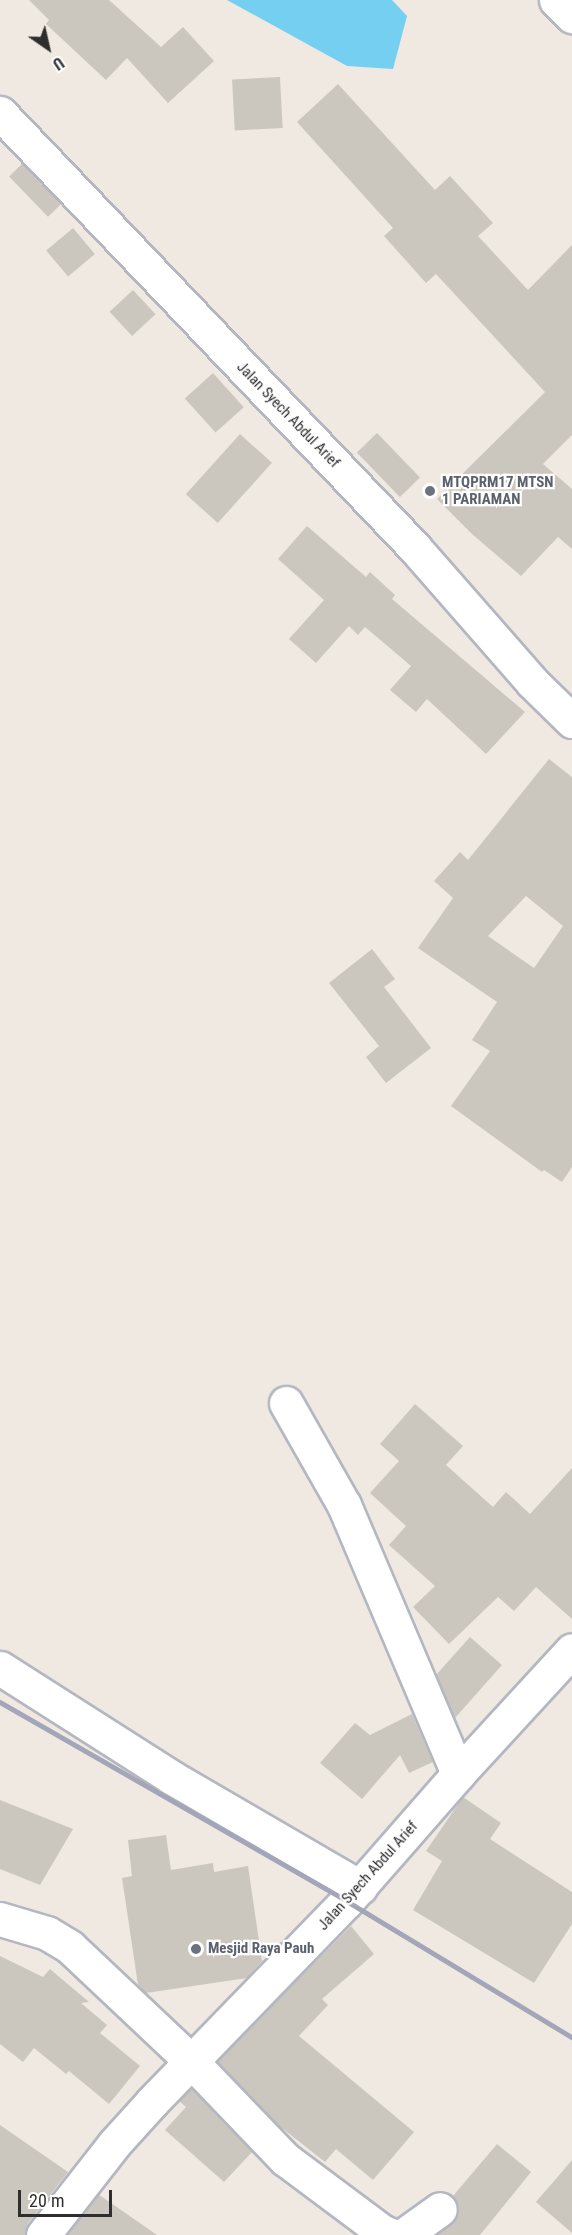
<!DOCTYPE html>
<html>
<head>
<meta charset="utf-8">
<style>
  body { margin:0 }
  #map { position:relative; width:572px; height:2235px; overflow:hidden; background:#efe9e1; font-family:"Roboto Condensed",sans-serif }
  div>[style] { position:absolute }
  .water>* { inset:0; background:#75cff0 }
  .building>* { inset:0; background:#cbc7bf; transform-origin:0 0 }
  .roads { filter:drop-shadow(2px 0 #b4b7c1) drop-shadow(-2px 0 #b4b7c1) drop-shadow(0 2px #b4b7c1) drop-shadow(0 -2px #b4b7c1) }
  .minor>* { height:33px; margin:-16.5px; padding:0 16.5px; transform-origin:16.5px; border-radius:16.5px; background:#fff }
  .rail>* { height:4.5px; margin:-2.25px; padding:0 2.25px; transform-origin:2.25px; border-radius:2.25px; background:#a3a6b8 }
  .dots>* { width:16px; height:16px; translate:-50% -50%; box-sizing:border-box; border:3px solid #fff; border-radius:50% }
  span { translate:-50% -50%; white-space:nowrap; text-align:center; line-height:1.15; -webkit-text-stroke:4.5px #fff; paint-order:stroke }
  .street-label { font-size:15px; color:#2e2e2e }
  .worship-label { font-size:15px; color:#5b616d; font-weight:700 }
  .left { translate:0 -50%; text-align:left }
  .north { position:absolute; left:18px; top:18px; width:60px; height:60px; -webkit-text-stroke:4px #fff; paint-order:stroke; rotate:146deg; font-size:16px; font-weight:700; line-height:24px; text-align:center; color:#2e2e2e }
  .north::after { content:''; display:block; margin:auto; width:21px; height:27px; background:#2e2e2e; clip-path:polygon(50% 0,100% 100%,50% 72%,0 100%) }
  .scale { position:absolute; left:18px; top:2190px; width:94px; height:27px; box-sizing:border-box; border:3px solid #2e2e2e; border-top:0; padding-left:8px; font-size:18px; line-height:21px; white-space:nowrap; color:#2e2e2e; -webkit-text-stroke:4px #fff; paint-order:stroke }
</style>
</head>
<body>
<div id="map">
  <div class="water">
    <i style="clip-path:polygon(227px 0,392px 0,407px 16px,393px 69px,347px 66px)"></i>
  </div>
  <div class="building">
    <i style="clip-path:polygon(29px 0,109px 0,161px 47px,183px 27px,214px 61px,168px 103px,127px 58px,106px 80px,46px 24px,49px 20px)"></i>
    <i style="left:280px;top:77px;width:51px;height:48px;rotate:87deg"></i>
    <i style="clip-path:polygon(338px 84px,435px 190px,450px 176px,493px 223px,478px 236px,528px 290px,572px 245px,572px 435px,543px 464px,572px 489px,572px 549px,558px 537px,521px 576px,472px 534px,437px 499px,545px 392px,436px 274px,426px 283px,384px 236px,393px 228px,297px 122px)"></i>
    <i style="left:22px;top:164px;width:56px;height:18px;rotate:46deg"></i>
    <i style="left:73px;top:228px;width:34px;height:35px;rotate:50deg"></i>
    <i style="left:133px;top:290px;width:33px;height:32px;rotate:47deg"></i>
    <i style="left:213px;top:373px;width:46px;height:38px;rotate:48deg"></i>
    <i style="left:377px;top:433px;width:62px;height:28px;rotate:46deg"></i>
    <i style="left:240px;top:434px;width:43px;height:81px;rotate:42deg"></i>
    <i style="clip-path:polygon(307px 526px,366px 577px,370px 572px,395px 595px,392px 599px,525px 712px,486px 754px,427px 699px,416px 712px,390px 690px,411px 666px,365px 627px,358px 635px,349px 626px,316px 663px,289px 639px,324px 600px,278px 559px)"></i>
    <i style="clip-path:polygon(evenodd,549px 759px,572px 777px,572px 1167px,562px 1182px,544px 1170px,542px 1172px,451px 1106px,490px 1051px,472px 1040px,497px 1002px,418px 948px,453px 898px,434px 881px,460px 852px,468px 860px,549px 759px,526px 896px,563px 926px,534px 968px,488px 936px,526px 896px)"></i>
    <i style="clip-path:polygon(372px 949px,395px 979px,384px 987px,431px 1048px,386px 1083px,366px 1057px,379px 1046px,329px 983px)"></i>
    <i style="clip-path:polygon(415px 1404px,463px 1446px,446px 1465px,493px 1507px,506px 1492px,530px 1514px,572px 1468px,572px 1619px,536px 1587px,514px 1611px,498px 1597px,449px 1644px,413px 1607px,435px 1586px,389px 1545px,406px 1526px,370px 1493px,399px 1461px,380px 1444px)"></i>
    <i style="clip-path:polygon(470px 1637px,502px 1665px,455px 1718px,436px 1675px)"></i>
    <i style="clip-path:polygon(412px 1714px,433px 1762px,409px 1773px,400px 1755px,362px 1799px,320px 1763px,355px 1723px,370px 1735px)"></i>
    <i style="clip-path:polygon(463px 1797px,501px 1823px,490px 1839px,572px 1892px,572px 1924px,534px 1983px,413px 1910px,442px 1861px,426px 1851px)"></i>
    <i style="clip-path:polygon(0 1800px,73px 1829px,40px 1885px,0 1869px)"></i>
    <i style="clip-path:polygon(166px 1835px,171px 1870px,213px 1863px,214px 1872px,248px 1866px,262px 1961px,247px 1978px,146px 1993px,138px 1985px,122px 1878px,132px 1876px,128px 1840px)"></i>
    <i style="clip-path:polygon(351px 1926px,374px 1954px,322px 1999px,328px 2005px,299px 2036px,414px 2132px,373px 2180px,336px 2149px,325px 2162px,277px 2124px,217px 2061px)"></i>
    <i style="clip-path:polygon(0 1956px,43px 1977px,50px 1969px,89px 2002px,81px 2003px,107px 2025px,100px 2033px,140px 2066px,109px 2104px,69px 2071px,66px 2074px,34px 2048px,23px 2062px,0 2044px)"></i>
    <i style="clip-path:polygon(191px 2088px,252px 2152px,224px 2182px,165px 2130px,186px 2107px,179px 2101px)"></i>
    <i style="clip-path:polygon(0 2125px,68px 2172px,28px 2223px,25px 2235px,0 2235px)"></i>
    <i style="clip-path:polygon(497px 2144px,531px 2172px,480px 2235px,436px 2235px,457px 2217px,459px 2207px,453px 2196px)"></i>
    <i style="clip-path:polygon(572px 2160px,572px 2233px,536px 2202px)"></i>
    <i style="clip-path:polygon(98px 2194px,157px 2235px,67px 2235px)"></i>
  </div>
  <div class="roads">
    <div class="minor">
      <i style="left:556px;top:0;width:23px;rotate:45deg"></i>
      <i style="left:0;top:113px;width:600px;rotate:46.35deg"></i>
      <i style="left:414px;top:547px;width:179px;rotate:48.8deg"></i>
      <i style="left:532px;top:682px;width:56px;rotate:44.3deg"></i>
      <i style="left:286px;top:1403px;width:117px;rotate:60.4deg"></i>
      <i style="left:344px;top:1505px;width:292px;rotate:67deg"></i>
      <i style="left:0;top:1668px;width:203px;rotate:32.5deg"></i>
      <i style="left:171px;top:1777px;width:219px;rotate:30.2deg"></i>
      <i style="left:0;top:1919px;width:49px;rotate:16.6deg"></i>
      <i style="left:47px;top:1933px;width:27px;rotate:31deg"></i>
      <i style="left:70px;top:1947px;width:165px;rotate:43.3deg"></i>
      <i style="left:190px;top:2060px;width:137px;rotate:46.2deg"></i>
      <i style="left:285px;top:2159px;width:122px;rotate:36.7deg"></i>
      <i style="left:383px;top:2232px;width:9px;rotate:21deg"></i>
      <i style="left:43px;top:2235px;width:115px;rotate:-52deg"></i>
      <i style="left:114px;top:2144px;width:57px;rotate:-47.9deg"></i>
      <i style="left:152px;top:2102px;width:280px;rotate:-45.9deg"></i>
      <i style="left:347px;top:1901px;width:169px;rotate:-48.8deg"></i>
      <i style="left:458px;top:1774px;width:168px;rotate:-47.4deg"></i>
      <i style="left:404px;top:2235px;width:44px;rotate:-35.8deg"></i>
    </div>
  </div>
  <div class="rail">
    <i style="left:0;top:1702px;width:400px;rotate:29.8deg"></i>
    <i style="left:347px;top:1901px;width:263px;rotate:31.2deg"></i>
  </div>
  <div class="dots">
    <i style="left:430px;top:491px;background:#6b7280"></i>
    <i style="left:196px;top:1949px;background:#6b7280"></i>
  </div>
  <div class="street-label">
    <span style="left:288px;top:415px;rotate:46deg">Jalan Syech Abdul Arief</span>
    <span style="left:368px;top:1876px;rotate:-48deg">Jalan Syech Abdul Arief</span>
  </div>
  <div class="worship-label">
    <span class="left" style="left:442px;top:491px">MTQPRM17 MTSN<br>1 PARIAMAN</span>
    <span class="left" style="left:208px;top:1949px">Mesjid Raya Pauh</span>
  </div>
  <div class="north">U</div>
  <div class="scale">20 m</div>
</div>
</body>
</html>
